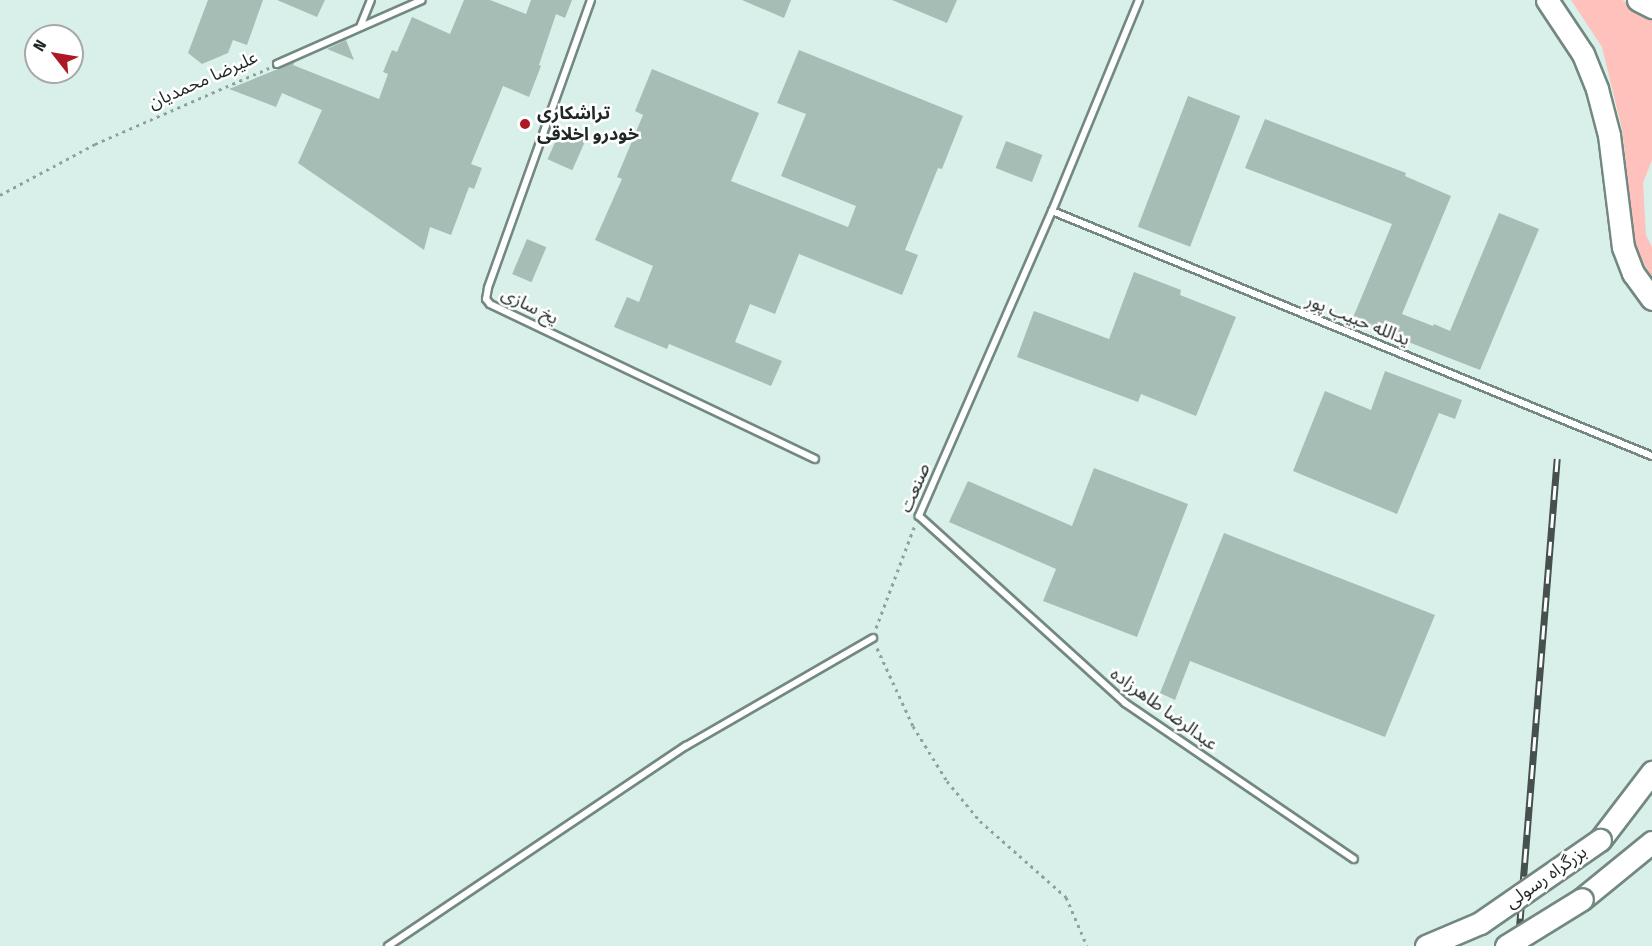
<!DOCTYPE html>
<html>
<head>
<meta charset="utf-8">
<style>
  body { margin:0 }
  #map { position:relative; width:1652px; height:946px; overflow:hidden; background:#d8f0e9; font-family:"Fira Sans Condensed","Noto Sans Arabic",sans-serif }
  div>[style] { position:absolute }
  .green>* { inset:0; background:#fec1bc }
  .building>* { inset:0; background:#a6bdb6; transform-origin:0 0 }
  .path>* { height:3px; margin-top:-1.5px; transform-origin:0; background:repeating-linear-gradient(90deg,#8fa19c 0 3px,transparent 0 7.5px) }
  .roads { filter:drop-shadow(2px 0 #728881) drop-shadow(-2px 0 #728881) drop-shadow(0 2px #728881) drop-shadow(0 -2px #728881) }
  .service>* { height:6px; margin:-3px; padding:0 3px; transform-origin:3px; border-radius:3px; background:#fff }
  .trunk>* { height:21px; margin:-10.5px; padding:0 10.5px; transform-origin:10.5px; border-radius:10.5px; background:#fff }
  .rail>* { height:7px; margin-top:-3.5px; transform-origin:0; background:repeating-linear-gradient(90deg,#fff 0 14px,#45514d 0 28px); box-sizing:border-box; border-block:2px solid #45514d }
  .bridges { filter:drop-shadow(2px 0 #728881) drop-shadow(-2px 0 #728881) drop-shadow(0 2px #728881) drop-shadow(0 -2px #728881) }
  .trunk-bridge>* { height:21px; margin:-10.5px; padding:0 10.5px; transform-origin:10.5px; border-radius:10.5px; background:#fff }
  .dots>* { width:16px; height:16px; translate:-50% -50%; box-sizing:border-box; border:3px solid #fff; border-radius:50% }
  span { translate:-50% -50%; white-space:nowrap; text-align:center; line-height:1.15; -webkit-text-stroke:5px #fff; paint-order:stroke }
  .street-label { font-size:18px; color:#1e2724 }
  .poi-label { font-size:18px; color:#1e2724; font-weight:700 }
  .left { translate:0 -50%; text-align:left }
  .north { position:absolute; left:24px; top:24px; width:60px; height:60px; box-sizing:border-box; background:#fff; border:2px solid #a5a9a7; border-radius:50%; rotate:301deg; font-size:16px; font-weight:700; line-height:24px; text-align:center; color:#1e2724 }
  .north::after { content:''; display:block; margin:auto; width:21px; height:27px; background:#ac1824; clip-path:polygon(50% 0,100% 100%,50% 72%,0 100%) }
</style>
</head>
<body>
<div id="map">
  <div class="green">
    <i style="clip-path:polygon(1571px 0,1622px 0,1652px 15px,1652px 160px,1643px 183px,1646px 235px,1652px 247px,1652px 277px,1636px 251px,1622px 129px,1602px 47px)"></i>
  </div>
  <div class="building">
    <i style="clip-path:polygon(208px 0,263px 0,247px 45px,233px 40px,228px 53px,202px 64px,188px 53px)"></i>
    <i style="clip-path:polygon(277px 0,325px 0,317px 17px)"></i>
    <i style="clip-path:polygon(464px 0,490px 0,526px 14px,531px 0,572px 0,565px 18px,556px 14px,539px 65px,541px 66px,529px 97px,503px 86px,471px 164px,482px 168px,474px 189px,469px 187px,451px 235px,430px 227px,424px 250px,298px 163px,322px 110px,282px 93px,276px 107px,229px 89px,295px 62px,293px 65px,379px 99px,388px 74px,383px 72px,392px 50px,397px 52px,412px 17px,450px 34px)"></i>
    <i style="clip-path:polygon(742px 0,791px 0,784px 18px)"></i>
    <i style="clip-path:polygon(892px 0,957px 0,947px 23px)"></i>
    <i style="clip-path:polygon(346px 40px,354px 60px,327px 49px)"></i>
    <i style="clip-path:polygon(799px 50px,963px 116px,942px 169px,938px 168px,905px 250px,918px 255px,902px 295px,799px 254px,775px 314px,750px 304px,735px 342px,782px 361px,771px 386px,669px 344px,667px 349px,614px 327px,627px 297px,639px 302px,653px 266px,595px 240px,622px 179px,617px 177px,643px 115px,635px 111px,652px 69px,759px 113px,731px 181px,848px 227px,856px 206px,781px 176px,806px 114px,777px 103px)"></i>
    <i style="left:1188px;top:96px;width:56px;height:140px;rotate:21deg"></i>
    <i style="clip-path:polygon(1265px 119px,1406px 173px,1405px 176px,1451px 196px,1402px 314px,1433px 326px,1434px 324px,1450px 331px,1499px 213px,1539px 229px,1480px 370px,1352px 320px,1392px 224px,1245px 168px)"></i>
    <i style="left:561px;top:129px;width:27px;height:33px;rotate:24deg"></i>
    <i style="left:1006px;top:141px;width:39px;height:29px;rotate:21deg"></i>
    <i style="left:527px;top:239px;width:21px;height:38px;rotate:23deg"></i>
    <i style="clip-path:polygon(1134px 272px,1181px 290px,1180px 295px,1236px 317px,1196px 416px,1141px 394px,1138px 402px,1017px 357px,1034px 311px,1109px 339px)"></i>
    <i style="clip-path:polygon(1385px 371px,1462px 400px,1455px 419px,1439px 413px,1397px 514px,1293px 471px,1325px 391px,1371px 410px)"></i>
    <i style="clip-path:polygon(1094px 468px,1188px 504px,1137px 637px,1043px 601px,1056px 569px,949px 522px,968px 481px,1072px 526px)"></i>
    <i style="clip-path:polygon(1224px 533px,1435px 615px,1385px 737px,1190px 661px,1175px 700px,1160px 693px)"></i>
  </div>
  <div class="path">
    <i style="left:0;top:195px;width:108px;rotate:-28.2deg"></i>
    <i style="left:95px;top:144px;width:190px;rotate:-23.6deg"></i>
    <i style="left:876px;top:628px;width:110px;rotate:-69.3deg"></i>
    <i style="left:877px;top:648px;width:86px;rotate:65.2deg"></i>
    <i style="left:913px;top:726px;width:65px;rotate:58.3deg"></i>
    <i style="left:947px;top:781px;width:52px;rotate:50.5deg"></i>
    <i style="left:980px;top:821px;width:115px;rotate:41.5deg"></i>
    <i style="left:1066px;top:897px;width:53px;rotate:66.8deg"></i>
  </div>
  <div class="roads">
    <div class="service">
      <i style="left:591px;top:0;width:306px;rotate:109.7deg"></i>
      <i style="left:488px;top:288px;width:11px;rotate:100deg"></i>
      <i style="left:486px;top:299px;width:6px;rotate:51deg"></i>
      <i style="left:490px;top:304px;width:360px;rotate:25.5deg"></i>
      <i style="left:1139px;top:0;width:228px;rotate:112.4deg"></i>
      <i style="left:1052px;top:211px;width:333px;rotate:113.6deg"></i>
      <i style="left:919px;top:516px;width:278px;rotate:42.2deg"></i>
      <i style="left:1125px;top:703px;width:277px;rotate:34.3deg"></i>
      <i style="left:360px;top:27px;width:29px;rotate:-68deg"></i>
      <i style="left:277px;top:64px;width:158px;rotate:-23.8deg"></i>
      <i style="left:1052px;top:211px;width:648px;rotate:22.21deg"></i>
      <i style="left:388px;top:946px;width:359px;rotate:-33.9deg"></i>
      <i style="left:686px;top:746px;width:216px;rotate:-30deg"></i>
    </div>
    <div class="trunk">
      <i style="left:1547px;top:0;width:65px;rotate:56.3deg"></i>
      <i style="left:1583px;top:54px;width:38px;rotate:68deg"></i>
      <i style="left:1597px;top:89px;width:48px;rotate:75.4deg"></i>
      <i style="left:1609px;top:135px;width:113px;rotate:82.9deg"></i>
      <i style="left:1623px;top:247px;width:28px;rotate:69deg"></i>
      <i style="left:1633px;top:273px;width:32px;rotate:54deg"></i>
      <i style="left:1638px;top:0;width:16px;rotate:27deg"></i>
      <i style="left:1600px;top:840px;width:86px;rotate:-52.6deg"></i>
      <i style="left:1582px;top:899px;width:90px;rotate:-39.2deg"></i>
    </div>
  </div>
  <div class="rail">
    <i style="left:1518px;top:946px;width:489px;rotate:-85.4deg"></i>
  </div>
  <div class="bridges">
    <div class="trunk-bridge">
      <i style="left:1426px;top:946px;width:59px;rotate:-23.1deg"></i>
      <i style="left:1480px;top:923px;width:146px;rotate:-34.7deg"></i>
      <i style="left:1506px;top:946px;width:89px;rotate:-31.7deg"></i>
    </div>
  </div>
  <div class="dots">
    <i style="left:525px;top:124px;background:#ac1824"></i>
  </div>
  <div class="street-label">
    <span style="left:203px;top:80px;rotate:-24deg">علیرضا محمدیان</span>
    <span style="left:530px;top:306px;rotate:27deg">یخ سازی</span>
    <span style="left:1358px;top:320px;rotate:22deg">یدالله حبیب پور</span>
    <span style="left:915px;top:488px;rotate:-67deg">صنعت</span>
    <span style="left:1164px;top:709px;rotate:36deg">عبدالرضا طاهرزاده</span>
    <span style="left:1546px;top:877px;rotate:-35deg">بزرگراه رسولی</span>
  </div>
  <div class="poi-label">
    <span class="left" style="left:537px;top:124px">تراشکاری<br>خودرو اخلاقی</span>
  </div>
  <div class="north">N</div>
</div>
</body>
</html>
